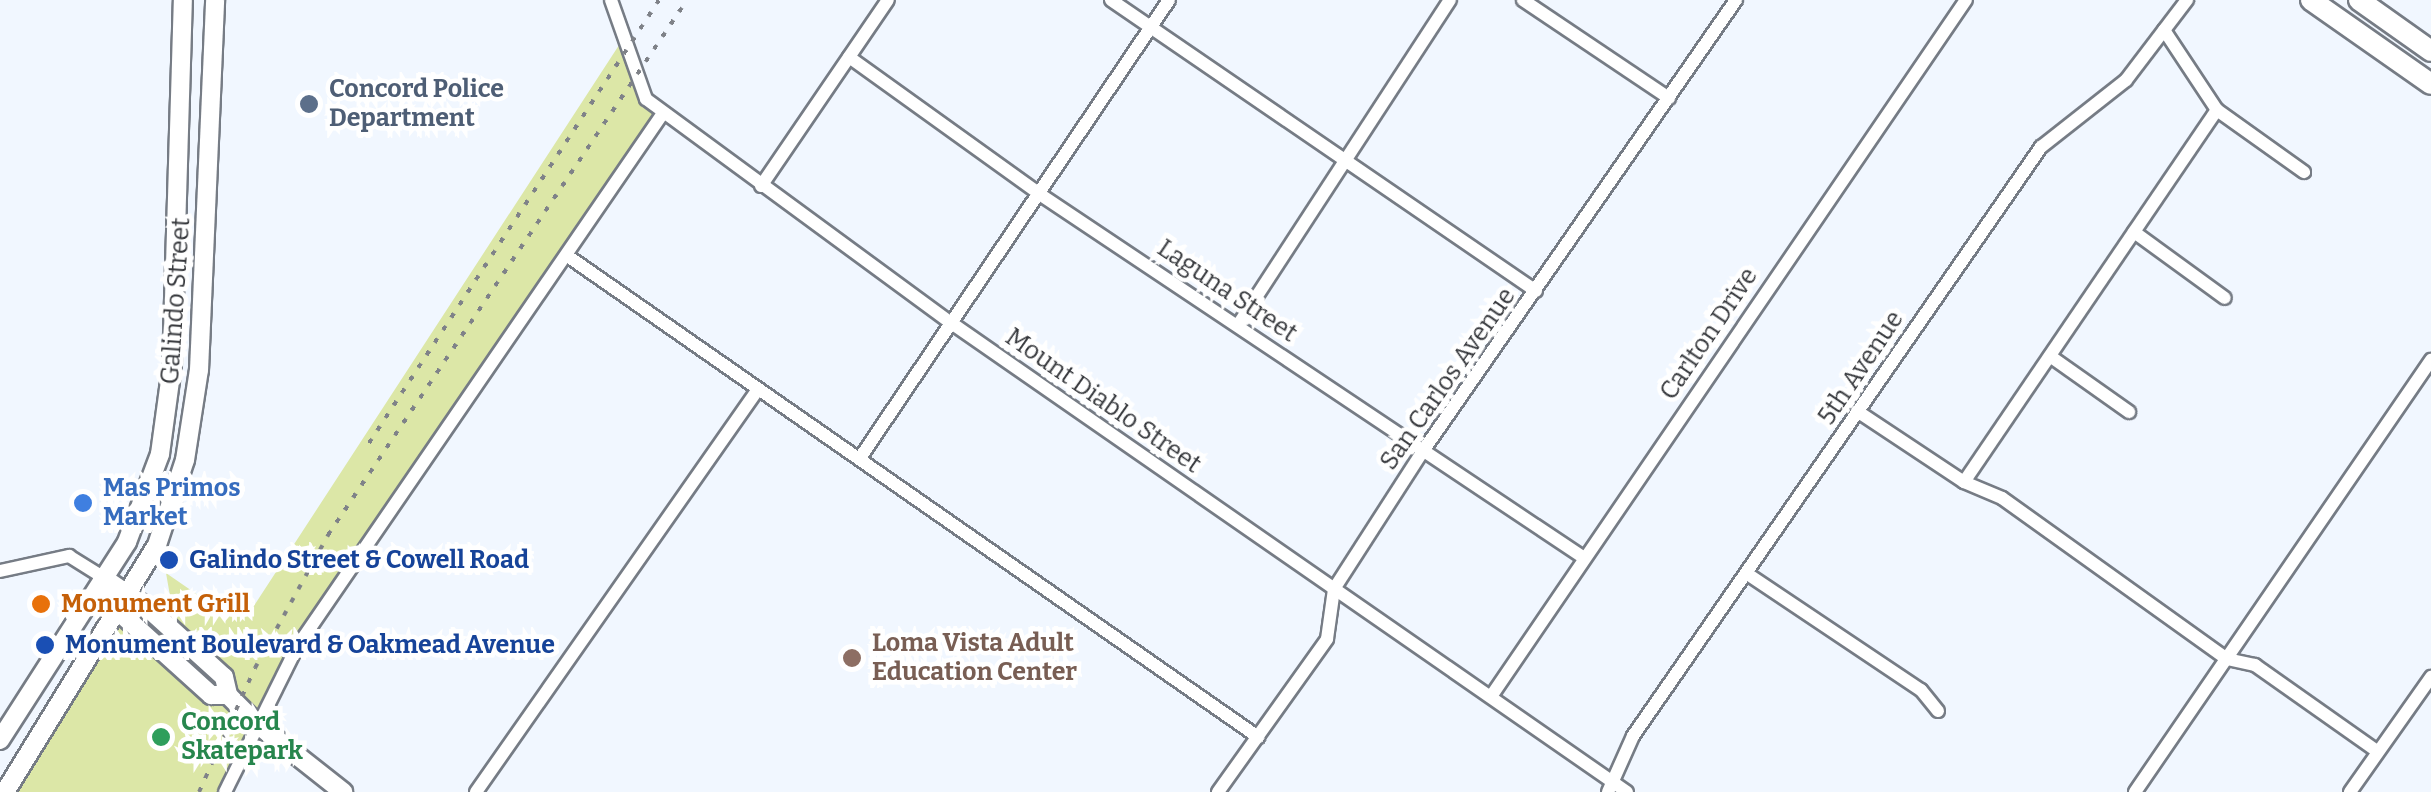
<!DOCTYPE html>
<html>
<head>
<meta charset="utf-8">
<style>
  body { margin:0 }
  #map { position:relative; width:2431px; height:792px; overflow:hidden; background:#f1f7ff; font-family:Bitter,serif }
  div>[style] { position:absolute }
  .green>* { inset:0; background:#dce7a7 }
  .roads { filter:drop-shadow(2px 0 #767c85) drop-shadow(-2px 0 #767c85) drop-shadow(0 2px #767c85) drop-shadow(0 -2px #767c85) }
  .minor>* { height:12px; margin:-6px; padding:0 6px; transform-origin:6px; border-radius:6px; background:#fff }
  .tertiary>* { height:18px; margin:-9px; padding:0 9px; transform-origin:9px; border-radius:9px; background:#fff }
  .secondary>* { height:18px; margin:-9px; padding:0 9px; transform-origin:9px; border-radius:9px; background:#fff }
  .primary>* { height:20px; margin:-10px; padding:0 10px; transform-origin:10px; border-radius:10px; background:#fff }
  .rail>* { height:4px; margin-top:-2px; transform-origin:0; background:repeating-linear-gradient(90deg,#7f8288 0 5px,transparent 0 15px) }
  .dots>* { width:28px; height:28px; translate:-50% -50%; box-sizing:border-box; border:5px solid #fff; border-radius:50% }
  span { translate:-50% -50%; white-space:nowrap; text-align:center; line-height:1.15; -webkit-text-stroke:9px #fff; paint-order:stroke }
  .service-label { font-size:25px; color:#4e5e75; font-weight:700 }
  .left { translate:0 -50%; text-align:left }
  .street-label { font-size:25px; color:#35373b }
  .shop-label { font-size:25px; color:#366cbe; font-weight:700 }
  .transit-label { font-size:25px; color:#164399; font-weight:700 }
  .food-label { font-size:25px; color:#c56008; font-weight:700 }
  .education-label { font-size:25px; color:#785e54; font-weight:700 }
  .leisure-label { font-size:25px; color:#27864d; font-weight:700 }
</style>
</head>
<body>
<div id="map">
  <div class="green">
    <i style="clip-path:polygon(623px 39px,646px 99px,663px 113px,297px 647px,225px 792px,5px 792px,117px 610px,211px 695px,228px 695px,173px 613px,166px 573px,224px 613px,248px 615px)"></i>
  </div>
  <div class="roads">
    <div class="minor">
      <i style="left:611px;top:0;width:105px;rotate:70.5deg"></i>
      <i style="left:646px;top:99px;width:377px;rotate:36.3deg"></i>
      <i style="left:950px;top:322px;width:824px;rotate:34.77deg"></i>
      <i style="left:1111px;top:0;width:515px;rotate:34.4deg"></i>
      <i style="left:1523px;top:0;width:176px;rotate:33.9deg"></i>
      <i style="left:2164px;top:30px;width:96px;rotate:56.5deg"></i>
      <i style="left:2217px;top:110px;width:107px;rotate:35.5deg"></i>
      <i style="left:849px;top:57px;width:233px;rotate:35.7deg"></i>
      <i style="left:1038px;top:193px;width:657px;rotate:33.76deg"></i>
      <i style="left:761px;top:186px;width:225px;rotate:-55.7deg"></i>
      <i style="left:2134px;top:232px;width:112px;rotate:36deg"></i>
      <i style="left:569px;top:257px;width:840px;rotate:34.86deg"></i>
      <i style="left:1238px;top:325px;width:388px;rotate:-56.9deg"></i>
      <i style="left:2050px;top:356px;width:97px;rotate:35.3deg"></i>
      <i style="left:1857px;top:411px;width:128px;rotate:33.6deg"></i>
      <i style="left:1964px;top:482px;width:41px;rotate:22.8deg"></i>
      <i style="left:2002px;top:498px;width:277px;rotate:35.6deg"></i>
      <i style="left:2227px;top:659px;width:29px;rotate:12deg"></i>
      <i style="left:2255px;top:665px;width:149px;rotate:35.2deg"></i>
      <i style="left:860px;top:458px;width:552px;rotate:-55.99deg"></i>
      <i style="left:1964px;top:482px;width:450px;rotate:-55.8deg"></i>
      <i style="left:0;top:571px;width:71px;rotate:-12.3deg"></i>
      <i style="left:69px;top:556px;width:39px;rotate:32deg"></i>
      <i style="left:1749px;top:575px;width:207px;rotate:33.8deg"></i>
      <i style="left:1921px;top:690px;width:27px;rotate:51deg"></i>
      <i style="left:1492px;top:695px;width:841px;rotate:-55.71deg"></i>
      <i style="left:225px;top:792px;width:162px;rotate:-63.6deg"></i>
      <i style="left:297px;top:647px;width:647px;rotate:-55.57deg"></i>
      <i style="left:476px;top:792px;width:488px;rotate:-55deg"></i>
      <i style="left:1218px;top:792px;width:188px;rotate:-54.5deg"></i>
      <i style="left:1327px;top:639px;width:50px;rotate:-82deg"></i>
      <i style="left:1334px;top:589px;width:164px;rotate:-57.2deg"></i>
      <i style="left:1423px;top:451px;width:549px;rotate:-55.24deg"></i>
      <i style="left:1608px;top:792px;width:61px;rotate:-65.9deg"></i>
      <i style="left:1633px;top:736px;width:717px;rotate:-55.29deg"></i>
      <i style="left:2041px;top:147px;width:108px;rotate:-38.2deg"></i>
      <i style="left:2126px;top:80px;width:101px;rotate:-52.7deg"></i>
      <i style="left:2135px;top:792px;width:524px;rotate:-55.58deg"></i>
      <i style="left:2350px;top:792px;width:141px;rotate:-54.8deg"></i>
    </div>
    <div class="tertiary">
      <i style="left:102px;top:577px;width:57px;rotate:34.2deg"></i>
      <i style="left:149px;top:609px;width:101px;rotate:42.2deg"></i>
      <i style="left:224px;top:677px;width:18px;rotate:77deg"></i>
      <i style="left:228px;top:695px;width:41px;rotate:45deg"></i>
      <i style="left:257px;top:724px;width:110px;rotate:38.3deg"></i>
      <i style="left:102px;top:577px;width:36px;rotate:66deg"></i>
      <i style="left:117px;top:610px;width:127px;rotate:42.1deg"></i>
      <i style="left:211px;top:695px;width:17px"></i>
    </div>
    <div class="secondary">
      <i style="left:0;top:740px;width:235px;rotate:-57.3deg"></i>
      <i style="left:127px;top:542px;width:94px;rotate:-69.4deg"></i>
      <i style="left:160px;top:454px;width:89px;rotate:-82.2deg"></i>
      <i style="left:172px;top:366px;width:366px;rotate:-88.3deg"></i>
      <i style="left:5px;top:792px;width:290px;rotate:-58.4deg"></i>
      <i style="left:157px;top:545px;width:89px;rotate:-71.8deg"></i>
      <i style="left:185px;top:460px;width:91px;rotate:-81.2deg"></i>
      <i style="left:199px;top:370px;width:370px;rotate:-87.5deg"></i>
    </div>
    <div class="primary">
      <i style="left:2311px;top:0;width:146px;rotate:35deg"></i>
      <i style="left:2359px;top:0;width:88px;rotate:35.3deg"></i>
    </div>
  </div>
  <div class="rail">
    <i style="left:369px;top:443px;width:529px;rotate:-56.79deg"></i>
    <i style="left:199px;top:792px;width:136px;rotate:-65.7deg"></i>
    <i style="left:255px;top:668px;width:152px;rotate:-61.2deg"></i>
    <i style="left:328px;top:535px;width:644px;rotate:-56.14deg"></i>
  </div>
  <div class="dots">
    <i style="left:309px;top:104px;background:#5c6f8a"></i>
    <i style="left:83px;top:503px;background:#3f7fe0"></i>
    <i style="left:169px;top:560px;background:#1a4fb4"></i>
    <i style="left:41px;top:604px;background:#e8710a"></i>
    <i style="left:45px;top:645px;background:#1a4fb4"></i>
    <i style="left:852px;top:658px;background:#8d6e63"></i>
    <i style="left:161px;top:737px;background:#2e9e5b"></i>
  </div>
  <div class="service-label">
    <span class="left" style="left:329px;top:104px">Concord Police<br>Department</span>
  </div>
  <div class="street-label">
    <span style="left:1227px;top:291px;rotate:34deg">Laguna Street</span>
    <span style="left:176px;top:301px;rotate:-86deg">Galindo Street</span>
    <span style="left:1709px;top:334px;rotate:-56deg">Carlton Drive</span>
    <span style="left:1861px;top:368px;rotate:-56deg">5th Avenue</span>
    <span style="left:1448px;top:379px;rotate:-55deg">San Carlos Avenue</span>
    <span style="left:1103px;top:401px;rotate:35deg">Mount Diablo Street</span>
  </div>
  <div class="shop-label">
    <span class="left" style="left:103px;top:503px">Mas Primos<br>Market</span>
  </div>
  <div class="transit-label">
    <span class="left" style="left:189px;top:560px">Galindo Street &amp; Cowell Road</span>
    <span class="left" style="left:65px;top:645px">Monument Boulevard &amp; Oakmead Avenue</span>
  </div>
  <div class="food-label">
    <span class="left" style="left:61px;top:604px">Monument Grill</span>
  </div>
  <div class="education-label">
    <span class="left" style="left:872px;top:658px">Loma Vista Adult<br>Education Center</span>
  </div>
  <div class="leisure-label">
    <span class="left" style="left:181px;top:737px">Concord<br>Skatepark</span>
  </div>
</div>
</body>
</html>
